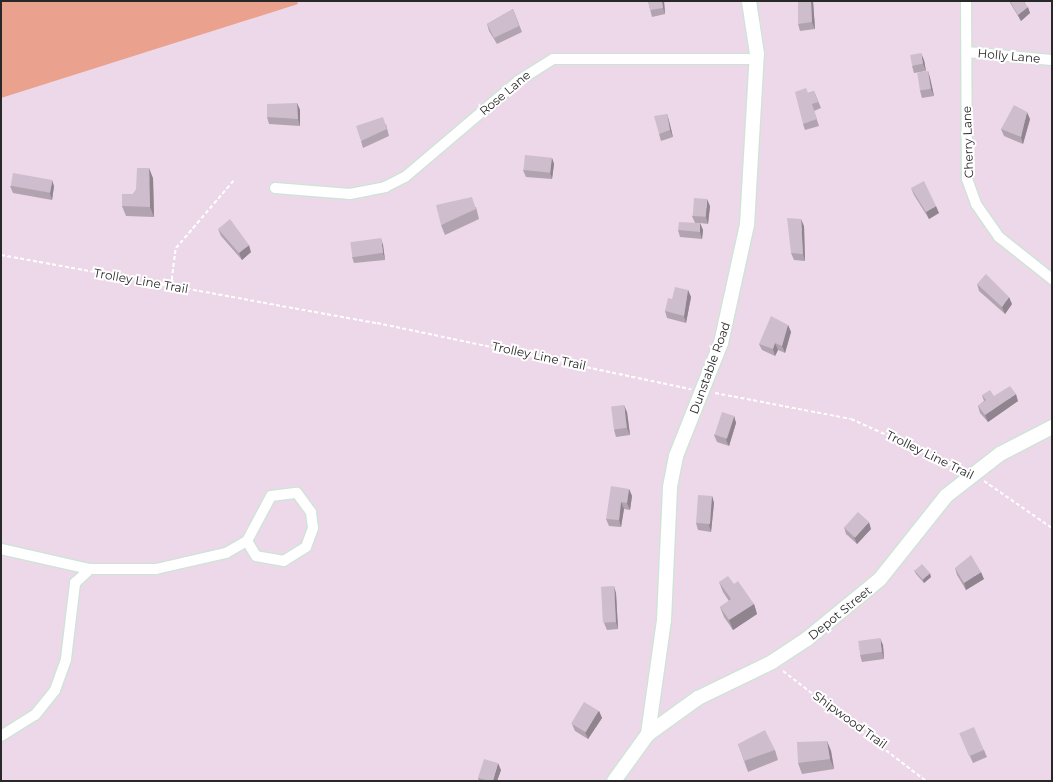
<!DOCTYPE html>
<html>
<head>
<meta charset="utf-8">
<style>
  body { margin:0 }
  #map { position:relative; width:1053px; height:782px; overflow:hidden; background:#edd8ea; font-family:Montserrat,sans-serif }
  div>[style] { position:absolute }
  .green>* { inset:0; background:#eaa28e }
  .path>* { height:2px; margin-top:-1px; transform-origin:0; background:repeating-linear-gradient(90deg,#fff 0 4px,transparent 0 6.5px) }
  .roads { filter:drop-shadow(1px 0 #cde4d5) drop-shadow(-1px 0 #cde4d5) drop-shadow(0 1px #cde4d5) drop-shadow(0 -1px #cde4d5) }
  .street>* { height:10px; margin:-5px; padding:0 5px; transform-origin:5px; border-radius:5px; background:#fff }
  .secondary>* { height:14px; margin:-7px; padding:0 7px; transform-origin:7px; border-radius:7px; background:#fff }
  .wall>* { inset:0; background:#b1a3af }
  .shaded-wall>* { inset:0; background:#90848f }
  .building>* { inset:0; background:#cebdcc; transform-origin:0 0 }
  span { translate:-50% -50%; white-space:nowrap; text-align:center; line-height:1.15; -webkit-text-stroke:4px #fff; paint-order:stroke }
  .street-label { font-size:12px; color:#282828 }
  .frame { position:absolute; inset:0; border:2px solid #282828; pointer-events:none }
</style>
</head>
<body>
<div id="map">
  <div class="green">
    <i style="clip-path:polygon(1px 1px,297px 1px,298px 4px,1px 98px)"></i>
  </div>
  <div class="path">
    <i style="left:1px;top:255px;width:382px;rotate:10.3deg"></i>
    <i style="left:377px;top:323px;width:321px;rotate:11.9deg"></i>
    <i style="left:171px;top:286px;width:38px;rotate:-83deg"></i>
    <i style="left:176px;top:248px;width:89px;rotate:-49.5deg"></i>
    <i style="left:715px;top:393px;width:138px;rotate:10.8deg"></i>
    <i style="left:851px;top:419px;width:122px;rotate:24.2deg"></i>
    <i style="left:984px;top:481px;width:83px;rotate:34.7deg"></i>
    <i style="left:783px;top:671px;width:180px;rotate:37.6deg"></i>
  </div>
  <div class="roads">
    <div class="street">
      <i style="left:966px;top:1px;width:178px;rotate:89.7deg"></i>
      <i style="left:967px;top:179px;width:27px;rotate:70deg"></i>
      <i style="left:976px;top:204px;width:40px;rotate:55.1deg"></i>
      <i style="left:999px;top:237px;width:68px;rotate:38.4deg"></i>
      <i style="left:967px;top:52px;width:85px;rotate:5.4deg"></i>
      <i style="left:275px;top:188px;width:75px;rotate:4.6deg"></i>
      <i style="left:350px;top:194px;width:36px;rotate:-11deg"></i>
      <i style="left:385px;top:187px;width:22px;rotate:-27deg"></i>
      <i style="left:405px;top:177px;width:148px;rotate:-40.3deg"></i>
      <i style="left:518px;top:81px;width:41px;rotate:-32.2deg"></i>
      <i style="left:553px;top:59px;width:204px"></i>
      <i style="left:1px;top:549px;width:91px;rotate:12.7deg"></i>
      <i style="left:90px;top:569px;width:66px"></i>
      <i style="left:156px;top:569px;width:72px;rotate:-12.9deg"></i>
      <i style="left:226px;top:553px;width:24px;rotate:-30deg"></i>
      <i style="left:247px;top:541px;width:51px;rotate:-61.9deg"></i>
      <i style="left:271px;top:496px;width:26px;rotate:-7deg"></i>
      <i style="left:297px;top:493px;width:24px;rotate:54deg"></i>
      <i style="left:311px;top:512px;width:16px;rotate:83deg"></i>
      <i style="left:313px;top:528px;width:20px;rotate:110deg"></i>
      <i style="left:306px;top:547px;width:26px;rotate:148deg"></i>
      <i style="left:284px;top:561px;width:28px;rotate:-170deg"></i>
      <i style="left:256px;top:556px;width:17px;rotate:-121deg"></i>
      <i style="left:1px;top:736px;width:40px;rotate:-32deg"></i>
      <i style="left:35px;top:715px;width:32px;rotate:-51deg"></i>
      <i style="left:55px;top:690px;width:33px;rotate:-70deg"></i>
      <i style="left:66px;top:659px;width:77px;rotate:-83.2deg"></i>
      <i style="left:75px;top:583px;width:21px;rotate:-43deg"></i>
    </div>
    <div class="secondary">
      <i style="left:648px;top:734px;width:115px;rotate:-82deg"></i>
      <i style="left:664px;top:620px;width:133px;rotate:-87.4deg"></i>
      <i style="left:670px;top:487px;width:32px;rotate:-79deg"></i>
      <i style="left:676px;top:456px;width:122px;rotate:-68.3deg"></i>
      <i style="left:721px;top:343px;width:121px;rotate:-77.6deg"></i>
      <i style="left:747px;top:225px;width:171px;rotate:-86.7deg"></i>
      <i style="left:757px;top:54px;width:54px;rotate:-98.6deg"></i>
      <i style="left:614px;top:781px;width:58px;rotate:-54.1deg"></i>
      <i style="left:648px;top:734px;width:62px;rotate:-35.8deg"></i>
      <i style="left:698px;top:698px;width:82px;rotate:-25.9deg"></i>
      <i style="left:772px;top:662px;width:42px;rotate:-33.3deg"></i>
      <i style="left:807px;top:639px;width:94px;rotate:-39.4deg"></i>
      <i style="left:880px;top:579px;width:106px;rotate:-51.5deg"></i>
      <i style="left:946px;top:496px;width:68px;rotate:-37.9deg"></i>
      <i style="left:1000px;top:454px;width:59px;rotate:-27.4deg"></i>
    </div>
  </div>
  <div class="wall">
    <i style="clip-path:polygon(648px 1px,664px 1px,665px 14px,652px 17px)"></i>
    <i style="clip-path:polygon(798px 1px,813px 1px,815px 29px,800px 31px,798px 24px)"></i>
    <i style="clip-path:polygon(1009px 1px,1024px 1px,1030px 13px,1021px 21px)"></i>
    <i style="clip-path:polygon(513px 9px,522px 32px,497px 44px,489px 31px,487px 24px)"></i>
    <i style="clip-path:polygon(924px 60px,926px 71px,914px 73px,912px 66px)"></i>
    <i style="clip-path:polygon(928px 71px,930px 78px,934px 96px,922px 98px,920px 91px)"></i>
    <i style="clip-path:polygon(814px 91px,821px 108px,814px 111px,819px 126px,805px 130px,803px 124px,808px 93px)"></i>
    <i style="clip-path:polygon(297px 103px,300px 110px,300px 126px,269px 124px,267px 117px)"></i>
    <i style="clip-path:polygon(667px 114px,669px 121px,673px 137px,661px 141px,659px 134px)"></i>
    <i style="clip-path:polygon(1030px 119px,1023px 144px,1004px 136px,1001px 129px)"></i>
    <i style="clip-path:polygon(386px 124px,389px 136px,363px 148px,361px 141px)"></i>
    <i style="clip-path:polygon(552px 158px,554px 164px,552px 179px,526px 177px,523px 170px)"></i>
    <i style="clip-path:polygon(153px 178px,154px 217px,126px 216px,122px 206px,133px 194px)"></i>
    <i style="clip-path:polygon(10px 186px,54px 186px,52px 200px,13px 193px)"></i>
    <i style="clip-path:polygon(911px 188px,939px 213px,929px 219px,914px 195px)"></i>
    <i style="clip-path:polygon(710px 206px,708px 224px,700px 223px,703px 230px,702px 239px,680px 237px,678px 230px,695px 223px,692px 216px)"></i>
    <i style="clip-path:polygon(476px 207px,479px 219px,445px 235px,441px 225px)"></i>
    <i style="clip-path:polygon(804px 226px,805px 261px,794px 260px,791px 253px)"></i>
    <i style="clip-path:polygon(218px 229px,251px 252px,242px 260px,221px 236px)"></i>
    <i style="clip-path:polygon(383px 245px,385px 260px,354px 263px,352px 257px)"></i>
    <i style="clip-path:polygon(977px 284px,1012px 304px,1005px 314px,979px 291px)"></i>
    <i style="clip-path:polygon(688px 290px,691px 297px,686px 323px,667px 318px,665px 311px,672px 299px)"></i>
    <i style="clip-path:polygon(788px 325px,791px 332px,785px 353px,778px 350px,775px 356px,762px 350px,759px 344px)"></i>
    <i style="clip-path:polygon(982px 395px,994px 396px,1018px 401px,988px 422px,980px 413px,978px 406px,984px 401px)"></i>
    <i style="clip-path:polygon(627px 412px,630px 435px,616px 437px,614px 430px)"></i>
    <i style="clip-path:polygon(734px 416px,736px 423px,729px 446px,717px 442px,714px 435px)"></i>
    <i style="clip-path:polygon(629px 489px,632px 496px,630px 510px,624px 509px,621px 527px,609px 526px,606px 519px)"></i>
    <i style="clip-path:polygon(712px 496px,714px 503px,711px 532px,698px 530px,696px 523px)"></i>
    <i style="clip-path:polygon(844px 527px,871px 529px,857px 544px,846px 534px)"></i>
    <i style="clip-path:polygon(955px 568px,984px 579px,966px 590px,957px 575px)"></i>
    <i style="clip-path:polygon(914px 570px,931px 577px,924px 583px,916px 574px)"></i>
    <i style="clip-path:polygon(719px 582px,734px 584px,754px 604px,757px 614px,733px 630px,724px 617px,720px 607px,729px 601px,723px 592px)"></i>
    <i style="clip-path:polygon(616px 593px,618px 629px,607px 630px,604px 623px)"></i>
    <i style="clip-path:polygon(883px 645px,884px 659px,862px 662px,860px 655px)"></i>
    <i style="clip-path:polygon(599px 711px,602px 718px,588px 739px,575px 731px,572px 724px)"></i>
    <i style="clip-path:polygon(960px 734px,984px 750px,987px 757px,973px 763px)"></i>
    <i style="clip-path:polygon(827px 741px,831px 751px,834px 769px,802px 774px,798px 763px)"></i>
    <i style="clip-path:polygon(738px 744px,775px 750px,778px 760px,748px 772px)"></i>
    <i style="clip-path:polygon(501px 770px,497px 781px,479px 781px,478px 778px)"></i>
  </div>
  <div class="shaded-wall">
    <i style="clip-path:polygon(662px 1px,664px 1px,665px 14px,663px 8px)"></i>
    <i style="clip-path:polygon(811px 1px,813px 1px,815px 29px,812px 22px)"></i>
    <i style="clip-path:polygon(1028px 7px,1030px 13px,1021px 21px,1018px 15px)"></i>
    <i style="clip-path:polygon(921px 53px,924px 60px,926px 71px,923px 64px)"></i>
    <i style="clip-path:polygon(928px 71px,930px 78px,934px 96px,931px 89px)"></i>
    <i style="clip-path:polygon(297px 103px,300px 110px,300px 126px,298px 119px)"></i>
    <i style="clip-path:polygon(1027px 112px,1030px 119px,1023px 144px,1021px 137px)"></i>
    <i style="clip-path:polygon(667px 114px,669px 121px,673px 137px,670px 130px)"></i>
    <i style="clip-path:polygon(552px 158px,554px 164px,552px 179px,550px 172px)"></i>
    <i style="clip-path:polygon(149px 168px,153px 178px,154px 217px,150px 207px)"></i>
    <i style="clip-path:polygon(52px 180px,54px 186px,52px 200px,50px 193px)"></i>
    <i style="clip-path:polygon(707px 199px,710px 206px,708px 224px,706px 217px)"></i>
    <i style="clip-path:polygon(936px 206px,939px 213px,929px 219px,926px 212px)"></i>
    <i style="clip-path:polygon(801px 219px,804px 226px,805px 261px,803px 254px)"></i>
    <i style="clip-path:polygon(700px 223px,703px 230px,702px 239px,700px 232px)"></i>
    <i style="clip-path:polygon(381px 238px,383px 245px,385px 260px,383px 253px)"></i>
    <i style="clip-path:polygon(249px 245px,251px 252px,242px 260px,239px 253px)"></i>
    <i style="clip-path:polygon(688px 290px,691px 297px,686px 323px,684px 316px)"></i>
    <i style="clip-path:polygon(1009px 297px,1012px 304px,1005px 314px,1002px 307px)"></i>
    <i style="clip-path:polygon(788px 325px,791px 332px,785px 353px,782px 346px)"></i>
    <i style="clip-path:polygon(775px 343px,778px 350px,775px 356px,773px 349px)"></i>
    <i style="clip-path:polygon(1016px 394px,1018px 401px,988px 422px,985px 415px)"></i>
    <i style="clip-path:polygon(624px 405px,627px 412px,630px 435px,627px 428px)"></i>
    <i style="clip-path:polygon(734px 416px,736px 423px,729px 446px,726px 440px)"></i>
    <i style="clip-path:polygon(629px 489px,632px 496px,630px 510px,627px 503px)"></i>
    <i style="clip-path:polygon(712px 496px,714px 503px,711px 532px,709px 525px)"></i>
    <i style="clip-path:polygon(621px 502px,624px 509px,621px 527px,619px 520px)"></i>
    <i style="clip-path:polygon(869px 522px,871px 529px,857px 544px,854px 537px)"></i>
    <i style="clip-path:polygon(981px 572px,984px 579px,966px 590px,964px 583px)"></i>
    <i style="clip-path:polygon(930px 573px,931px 577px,924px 583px,923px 580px)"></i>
    <i style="clip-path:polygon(614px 586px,616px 593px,618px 629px,616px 622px)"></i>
    <i style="clip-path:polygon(754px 604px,757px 614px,733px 630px,729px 620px)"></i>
    <i style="clip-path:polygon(880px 638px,883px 645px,884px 659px,882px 652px)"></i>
    <i style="clip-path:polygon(599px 711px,602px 718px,588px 739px,585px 732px)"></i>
    <i style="clip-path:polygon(827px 741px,831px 751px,834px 769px,830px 759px)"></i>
    <i style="clip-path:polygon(498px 763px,501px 770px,497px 781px,493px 781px)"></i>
  </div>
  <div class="building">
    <i style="clip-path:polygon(648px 1px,662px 1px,663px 8px,650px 10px)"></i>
    <i style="clip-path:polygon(798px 1px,811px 1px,812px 22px,798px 24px)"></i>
    <i style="clip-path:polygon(1010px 1px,1023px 1px,1028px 7px,1018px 15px)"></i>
    <i style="clip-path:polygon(513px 9px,519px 26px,494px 38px,487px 24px)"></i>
    <i style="left:921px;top:53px;width:11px;height:11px;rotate:80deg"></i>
    <i style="left:928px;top:71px;width:18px;height:11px;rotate:81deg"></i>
    <i style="clip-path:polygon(806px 88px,808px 93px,814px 91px,818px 102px,812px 104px,817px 119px,803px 124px,795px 92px)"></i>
    <i style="clip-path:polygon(297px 103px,298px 119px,267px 117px,267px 104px)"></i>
    <i style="clip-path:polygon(1014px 105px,1027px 112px,1021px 137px,1001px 129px)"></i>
    <i style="clip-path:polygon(667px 114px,670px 130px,659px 134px,654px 116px)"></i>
    <i style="clip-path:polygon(383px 117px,387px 129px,361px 141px,356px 126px)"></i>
    <i style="left:525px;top:155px;width:27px;height:15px;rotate:6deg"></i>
    <i style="clip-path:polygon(137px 168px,149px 168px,150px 207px,122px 206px,122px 194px,133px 194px,136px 189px)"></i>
    <i style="left:13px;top:173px;width:40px;height:13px;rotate:10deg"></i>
    <i style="clip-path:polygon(924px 181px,936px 206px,926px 212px,911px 188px)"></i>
    <i style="clip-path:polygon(472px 197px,476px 209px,441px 225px,436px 205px)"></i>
    <i style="left:694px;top:198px;width:13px;height:18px;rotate:4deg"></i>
    <i style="clip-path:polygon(787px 218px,801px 219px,803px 254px,791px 253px)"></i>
    <i style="clip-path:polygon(230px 219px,249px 245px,239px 253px,218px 229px)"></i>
    <i style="clip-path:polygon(679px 222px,700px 223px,700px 232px,678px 230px)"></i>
    <i style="left:381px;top:238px;width:15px;height:31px;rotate:82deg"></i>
    <i style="clip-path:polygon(986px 274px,1009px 297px,1002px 307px,977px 284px)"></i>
    <i style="clip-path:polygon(675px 287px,688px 290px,684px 316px,665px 311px,668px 298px,672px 299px)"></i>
    <i style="clip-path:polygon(771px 316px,788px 325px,782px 346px,775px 343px,773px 349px,759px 344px)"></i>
    <i style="clip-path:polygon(1010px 386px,1016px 394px,985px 415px,978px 406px,986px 400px,982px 395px,990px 390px,994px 396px)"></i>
    <i style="left:624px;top:405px;width:23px;height:13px;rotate:83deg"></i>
    <i style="left:722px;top:412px;width:13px;height:24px;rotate:18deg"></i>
    <i style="clip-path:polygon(611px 486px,629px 489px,627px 503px,621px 502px,619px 520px,606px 519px)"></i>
    <i style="left:698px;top:495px;width:14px;height:28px;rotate:4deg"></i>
    <i style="left:858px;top:512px;width:15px;height:21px;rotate:42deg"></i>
    <i style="clip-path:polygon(971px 555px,981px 572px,964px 583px,955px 568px)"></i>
    <i style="left:922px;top:564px;width:12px;height:10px;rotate:48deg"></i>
    <i style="clip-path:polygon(728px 576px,734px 584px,738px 581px,754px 604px,729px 620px,720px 607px,731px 599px,719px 582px)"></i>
    <i style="left:614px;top:586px;width:36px;height:13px;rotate:87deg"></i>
    <i style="left:880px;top:638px;width:14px;height:22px;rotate:82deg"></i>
    <i style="left:584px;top:702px;width:17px;height:25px;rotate:31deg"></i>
    <i style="left:974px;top:727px;width:25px;height:16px;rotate:67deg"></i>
    <i style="clip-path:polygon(765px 730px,775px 750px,744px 761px,738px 744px)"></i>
    <i style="clip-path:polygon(827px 741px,830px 759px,798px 763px,797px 742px)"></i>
    <i style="clip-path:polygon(484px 759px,498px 763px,493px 781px,489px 781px,478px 778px)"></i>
  </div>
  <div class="street-label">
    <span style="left:1009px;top:56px;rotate:5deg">Holly Lane</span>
    <span style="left:505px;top:93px;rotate:-40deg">Rose Lane</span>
    <span style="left:968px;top:142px;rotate:-92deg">Cherry Lane</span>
    <span style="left:141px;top:281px;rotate:10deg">Trolley Line Trail</span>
    <span style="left:539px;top:356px;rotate:12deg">Trolley Line Trail</span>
    <span style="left:710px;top:368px;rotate:-70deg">Dunstable Road</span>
    <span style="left:930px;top:455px;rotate:26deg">Trolley Line Trail</span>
    <span style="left:840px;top:613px;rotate:-39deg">Depot Street</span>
    <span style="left:850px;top:720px;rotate:36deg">Shipwood Trail</span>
  </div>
  <div class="frame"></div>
</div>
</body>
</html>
